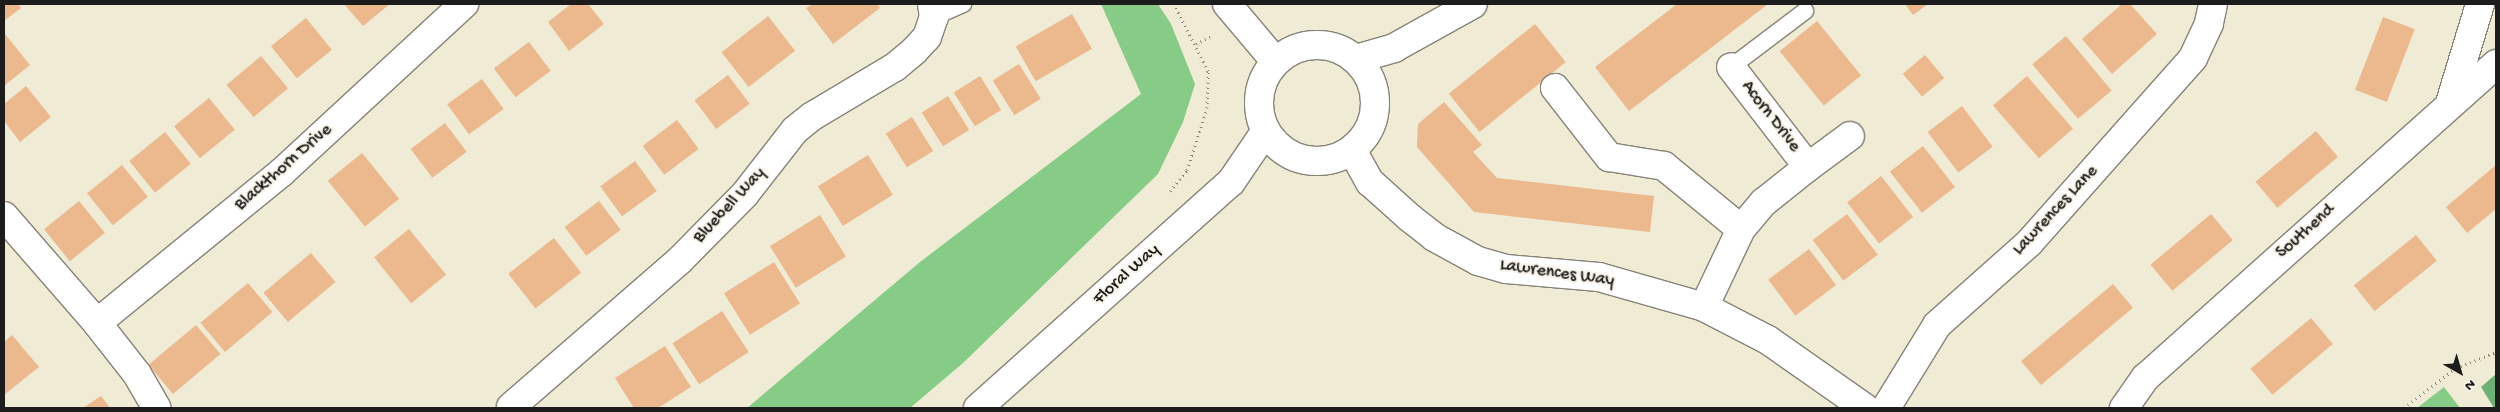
<!DOCTYPE html>
<html>
<head>
<meta charset="utf-8">
<style>
  body { margin:0 }
  #map { position:relative; width:2500px; height:412px; overflow:hidden; background:#f0ebd5; font-family:"Gochi Hand",sans-serif }
  div>[style] { position:absolute }
  .green>* { inset:0; background:#87cc86 }
  .forest>* { inset:0; background:#6db073 }
  .building>* { inset:0; background:#ecb88d; transform-origin:0 0 }
  .path>* { height:3px; margin-top:-1.5px; transform-origin:0; background:repeating-linear-gradient(90deg,#868478 0 1px,transparent 0 5px) }
  .roads { filter:drop-shadow(1px 0 #868478) drop-shadow(-1px 0 #868478) drop-shadow(0 1px #868478) drop-shadow(0 -1px #868478) }
  .lane>* { height:16px; margin:-8px; padding:0 8px; transform-origin:8px; border-radius:8px; background:#fff }
  .street>* { height:28px; margin:-14px; padding:0 14px; transform-origin:14px; border-radius:14px; background:#fff }
  .secondary>* { height:28px; margin:-14px; padding:0 14px; transform-origin:14px; border-radius:14px; background:#fff }
  .secondary>.ring { margin:-14px; padding:0; box-sizing:content-box; background:none; border:28px solid #fff; border-radius:50% }
  span { translate:-50% -50%; white-space:nowrap; text-align:center; line-height:1.15; -webkit-text-stroke:4px #f7f3e8; paint-order:stroke }
  .street-label { font-size:18px; color:#1c1c1c }
  .frame { position:absolute; inset:0; border:5px solid #1c1c1c; pointer-events:none }
  .north { position:absolute; left:2435px; top:347px; width:50px; height:50px; -webkit-text-stroke:4px #f7f3e8; paint-order:stroke; rotate:142deg; font-size:14px; font-weight:700; line-height:20px; text-align:center; color:#1c1c1c }
  .north::after { content:''; display:block; margin:auto; width:18px; height:22px; background:#1c1c1c; clip-path:polygon(50% 0,100% 100%,50% 72%,0 100%) }
</style>
</head>
<body>
<div id="map">
  <div class="green">
    <i style="clip-path:polygon(1101px 4px,1158px 4px,1171px 24px,1195px 84px,1183px 122px,1158px 174px,963px 363px,910px 408px,747px 408px,920px 262px,1141px 94px)"></i>
    <i style="clip-path:polygon(2444px 387px,2460px 408px,2417px 408px)"></i>
  </div>
  <div class="forest">
    <i style="clip-path:polygon(2496px 374px,2496px 408px,2494px 408px,2481px 387px)"></i>
  </div>
  <div class="building">
    <i style="clip-path:polygon(4px 4px,18px 4px,21px 8px,4px 21px)"></i>
    <i style="clip-path:polygon(344px 4px,390px 4px,363px 26px)"></i>
    <i style="clip-path:polygon(571px 4px,588px 4px,604px 24px,569px 51px,548px 22px)"></i>
    <i style="clip-path:polygon(813px 4px,877px 4px,880px 8px,833px 44px,806px 8px)"></i>
    <i style="clip-path:polygon(1677px 4px,1768px 4px,1629px 111px,1595px 67px)"></i>
    <i style="clip-path:polygon(1905px 4px,1928px 4px,1913px 15px)"></i>
    <i style="clip-path:polygon(2122px 4px,2130px 4px,2157px 34px,2112px 74px,2082px 39px)"></i>
    <i style="left:1072px;top:14px;width:40px;height:65px;rotate:60deg"></i>
    <i style="left:768px;top:16px;width:44px;height:59px;rotate:52deg"></i>
    <i style="left:2383px;top:17px;width:34px;height:78px;rotate:21deg"></i>
    <i style="left:306px;top:18px;width:41px;height:45px;rotate:51deg"></i>
    <i style="left:1817px;top:21px;width:70px;height:48px;rotate:51deg"></i>
    <i style="left:1535px;top:24px;width:49px;height:111px;rotate:51deg"></i>
    <i style="clip-path:polygon(5px 34px,30px 65px,4px 86px,4px 35px)"></i>
    <i style="left:2066px;top:36px;width:71px;height:44px;rotate:50deg"></i>
    <i style="left:529px;top:42px;width:36px;height:44px;rotate:53deg"></i>
    <i style="left:1925px;top:55px;width:30px;height:29px;rotate:50deg"></i>
    <i style="left:261px;top:56px;width:42px;height:45px;rotate:50deg"></i>
    <i style="left:1019px;top:64px;width:41px;height:31px;rotate:58deg"></i>
    <i style="left:728px;top:75px;width:36px;height:42px;rotate:53deg"></i>
    <i style="left:980px;top:76px;width:40px;height:31px;rotate:58deg"></i>
    <i style="left:2027px;top:76px;width:70px;height:45px;rotate:49deg"></i>
    <i style="left:482px;top:79px;width:37px;height:43px;rotate:54deg"></i>
    <i style="clip-path:polygon(26px 86px,51px 117px,20px 142px,4px 121px,4px 104px)"></i>
    <i style="left:948px;top:96px;width:40px;height:31px;rotate:58deg"></i>
    <i style="left:209px;top:98px;width:41px;height:45px;rotate:51deg"></i>
    <i style="clip-path:polygon(1444px 102px,1482px 145px,1473px 152px,1497px 178px,1654px 196px,1650px 232px,1474px 212px,1417px 147px,1418px 124px)"></i>
    <i style="left:1962px;top:106px;width:51px;height:43px;rotate:53deg"></i>
    <i style="left:912px;top:117px;width:40px;height:31px;rotate:58deg"></i>
    <i style="left:677px;top:120px;width:36px;height:43px;rotate:53deg"></i>
    <i style="left:445px;top:123px;width:36px;height:43px;rotate:53deg"></i>
    <i style="left:2316px;top:131px;width:34px;height:79px;rotate:50deg"></i>
    <i style="left:165px;top:132px;width:41px;height:46px;rotate:51deg"></i>
    <i style="left:1923px;top:146px;width:52px;height:42px;rotate:52deg"></i>
    <i style="left:362px;top:153px;width:59px;height:44px;rotate:51deg"></i>
    <i style="left:868px;top:155px;width:47px;height:59px;rotate:58deg"></i>
    <i style="left:635px;top:161px;width:37px;height:43px;rotate:54deg"></i>
    <i style="left:122px;top:165px;width:41px;height:45px;rotate:51deg"></i>
    <i style="clip-path:polygon(2496px 165px,2496px 209px,2467px 233px,2446px 207px)"></i>
    <i style="left:1881px;top:176px;width:52px;height:43px;rotate:52deg"></i>
    <i style="left:79px;top:201px;width:41px;height:45px;rotate:51deg"></i>
    <i style="left:599px;top:201px;width:36px;height:43px;rotate:53deg"></i>
    <i style="left:1847px;top:214px;width:51px;height:43px;rotate:53deg"></i>
    <i style="left:2211px;top:214px;width:34px;height:79px;rotate:50deg"></i>
    <i style="left:820px;top:215px;width:49px;height:59px;rotate:58deg"></i>
    <i style="left:409px;top:229px;width:59px;height:45px;rotate:51deg"></i>
    <i style="left:2416px;top:235px;width:33px;height:80px;rotate:51deg"></i>
    <i style="left:554px;top:238px;width:44px;height:58px;rotate:52deg"></i>
    <i style="left:1809px;top:249px;width:45px;height:51px;rotate:53deg"></i>
    <i style="left:311px;top:253px;width:38px;height:62px;rotate:50deg"></i>
    <i style="left:774px;top:262px;width:49px;height:59px;rotate:58deg"></i>
    <i style="left:248px;top:283px;width:38px;height:62px;rotate:50deg"></i>
    <i style="left:2113px;top:284px;width:31px;height:120px;rotate:50deg"></i>
    <i style="left:722px;top:311px;width:49px;height:59px;rotate:57deg"></i>
    <i style="left:2311px;top:318px;width:34px;height:79px;rotate:50deg"></i>
    <i style="left:196px;top:325px;width:38px;height:62px;rotate:50deg"></i>
    <i style="clip-path:polygon(12px 335px,39px 367px,4px 395px,4px 342px)"></i>
    <i style="clip-path:polygon(665px 346px,691px 387px,658px 408px,634px 408px,615px 378px)"></i>
    <i style="clip-path:polygon(101px 396px,110px 408px,83px 408px)"></i>
  </div>
  <div class="path">
    <i style="left:1196px;top:44px;width:19px;rotate:-28deg"></i>
    <i style="left:1170px;top:191px;width:27px;rotate:-51deg"></i>
    <i style="left:1187px;top:170px;width:65px;rotate:-72.1deg"></i>
    <i style="left:1207px;top:108px;width:37px;rotate:-88deg"></i>
    <i style="left:1208px;top:71px;width:75px;rotate:-116.9deg"></i>
    <i style="left:2404px;top:408px;width:66px;rotate:-37.6deg"></i>
    <i style="left:2456px;top:368px;width:43px;rotate:-21.8deg"></i>
  </div>
  <div class="roads">
    <div class="lane">
      <i style="left:934px;top:17px;width:32px;rotate:-24deg"></i>
      <i style="left:1731px;top:67px;width:93px;rotate:-37.1deg"></i>
    </div>
    <div class="street">
      <i style="left:1227px;top:4px;width:75px;rotate:49.9deg"></i>
      <i style="left:1555px;top:88px;width:88px;rotate:52deg"></i>
      <i style="left:1609px;top:157px;width:56px;rotate:9.3deg"></i>
      <i style="left:1664px;top:166px;width:99px;rotate:39.3deg"></i>
      <i style="left:2450px;top:103px;width:103px;rotate:-73.1deg"></i>
      <i style="left:1352px;top:150px;width:37px;rotate:61deg"></i>
      <i style="left:1370px;top:182px;width:54px;rotate:42deg"></i>
      <i style="left:1410px;top:218px;width:31px;rotate:38deg"></i>
      <i style="left:1434px;top:237px;width:50px;rotate:28.6deg"></i>
      <i style="left:1478px;top:261px;width:29px;rotate:16deg"></i>
      <i style="left:1506px;top:269px;width:93px;rotate:4.9deg"></i>
      <i style="left:1599px;top:277px;width:109px;rotate:15.9deg"></i>
      <i style="left:1704px;top:307px;width:72px;rotate:27.3deg"></i>
      <i style="left:1768px;top:340px;width:118px;rotate:35deg"></i>
      <i style="left:1808px;top:167px;width:52px;rotate:-36.4deg"></i>
      <i style="left:4px;top:216px;width:142px;rotate:49deg"></i>
      <i style="left:97px;top:323px;width:65px;rotate:51.9deg"></i>
      <i style="left:137px;top:374px;width:39px;rotate:60deg"></i>
      <i style="left:1704px;top:307px;width:86px;rotate:-64.6deg"></i>
      <i style="left:1741px;top:229px;width:35px;rotate:-50deg"></i>
      <i style="left:1764px;top:202px;width:56px;rotate:-38.5deg"></i>
      <i style="left:1808px;top:167px;width:126px;rotate:-127.6deg"></i>
      <i style="left:97px;top:323px;width:239px;rotate:-39.2deg"></i>
      <i style="left:282px;top:172px;width:248px;rotate:-42.7deg"></i>
      <i style="left:511px;top:407px;width:223px;rotate:-41deg"></i>
      <i style="left:679px;top:261px;width:94px;rotate:-45.4deg"></i>
      <i style="left:745px;top:194px;width:81px;rotate:-52deg"></i>
      <i style="left:795px;top:130px;width:21px;rotate:-39deg"></i>
      <i style="left:811px;top:117px;width:98px;rotate:-30.8deg"></i>
      <i style="left:895px;top:67px;width:25px;rotate:-40deg"></i>
      <i style="left:914px;top:51px;width:19px;rotate:-47deg"></i>
      <i style="left:927px;top:37px;width:21px;rotate:-71deg"></i>
      <i style="left:934px;top:17px;width:13px;rotate:-99deg"></i>
      <i style="left:1886px;top:408px;width:97px;rotate:-58.4deg"></i>
      <i style="left:1937px;top:325px;width:123px;rotate:-41.7deg"></i>
      <i style="left:2029px;top:243px;width:247px;rotate:-48.4deg"></i>
      <i style="left:2193px;top:58px;width:38px;rotate:-65deg"></i>
      <i style="left:2209px;top:23px;width:19px;rotate:-78deg"></i>
      <i style="left:2124px;top:408px;width:37px;rotate:-55deg"></i>
      <i style="left:2145px;top:378px;width:471px;rotate:-41.8deg"></i>
    </div>
    <div class="secondary">
      <i class="ring" style="left:1259px;top:45px;width:88px;height:88px"></i>
      <i style="left:1356px;top:59px;width:40px;rotate:-16deg"></i>
      <i style="left:1394px;top:48px;width:90px;rotate:-29.1deg"></i>
      <i style="left:978px;top:408px;width:339px;rotate:-41.8deg"></i>
      <i style="left:1231px;top:182px;width:60px;rotate:-55.8deg"></i>
    </div>
  </div>
  <div class="street-label">
    <span style="left:1770px;top:117px;rotate:52deg">Acorn Drive</span>
    <span style="left:284px;top:168px;rotate:-41deg">Blackthorn Drive</span>
    <span style="left:730px;top:206px;rotate:-47deg">Bluebell Way</span>
    <span style="left:2056px;top:211px;rotate:-47deg">Lawrences Lane</span>
    <span style="left:2306px;top:232px;rotate:-42deg">Southend</span>
    <span style="left:1557px;top:274px;rotate:8deg">Lawrences Way</span>
    <span style="left:1127px;top:275px;rotate:-42deg">Floral Way</span>
  </div>
  <div class="frame"></div>
  <div class="north">N</div>
</div>
</body>
</html>
